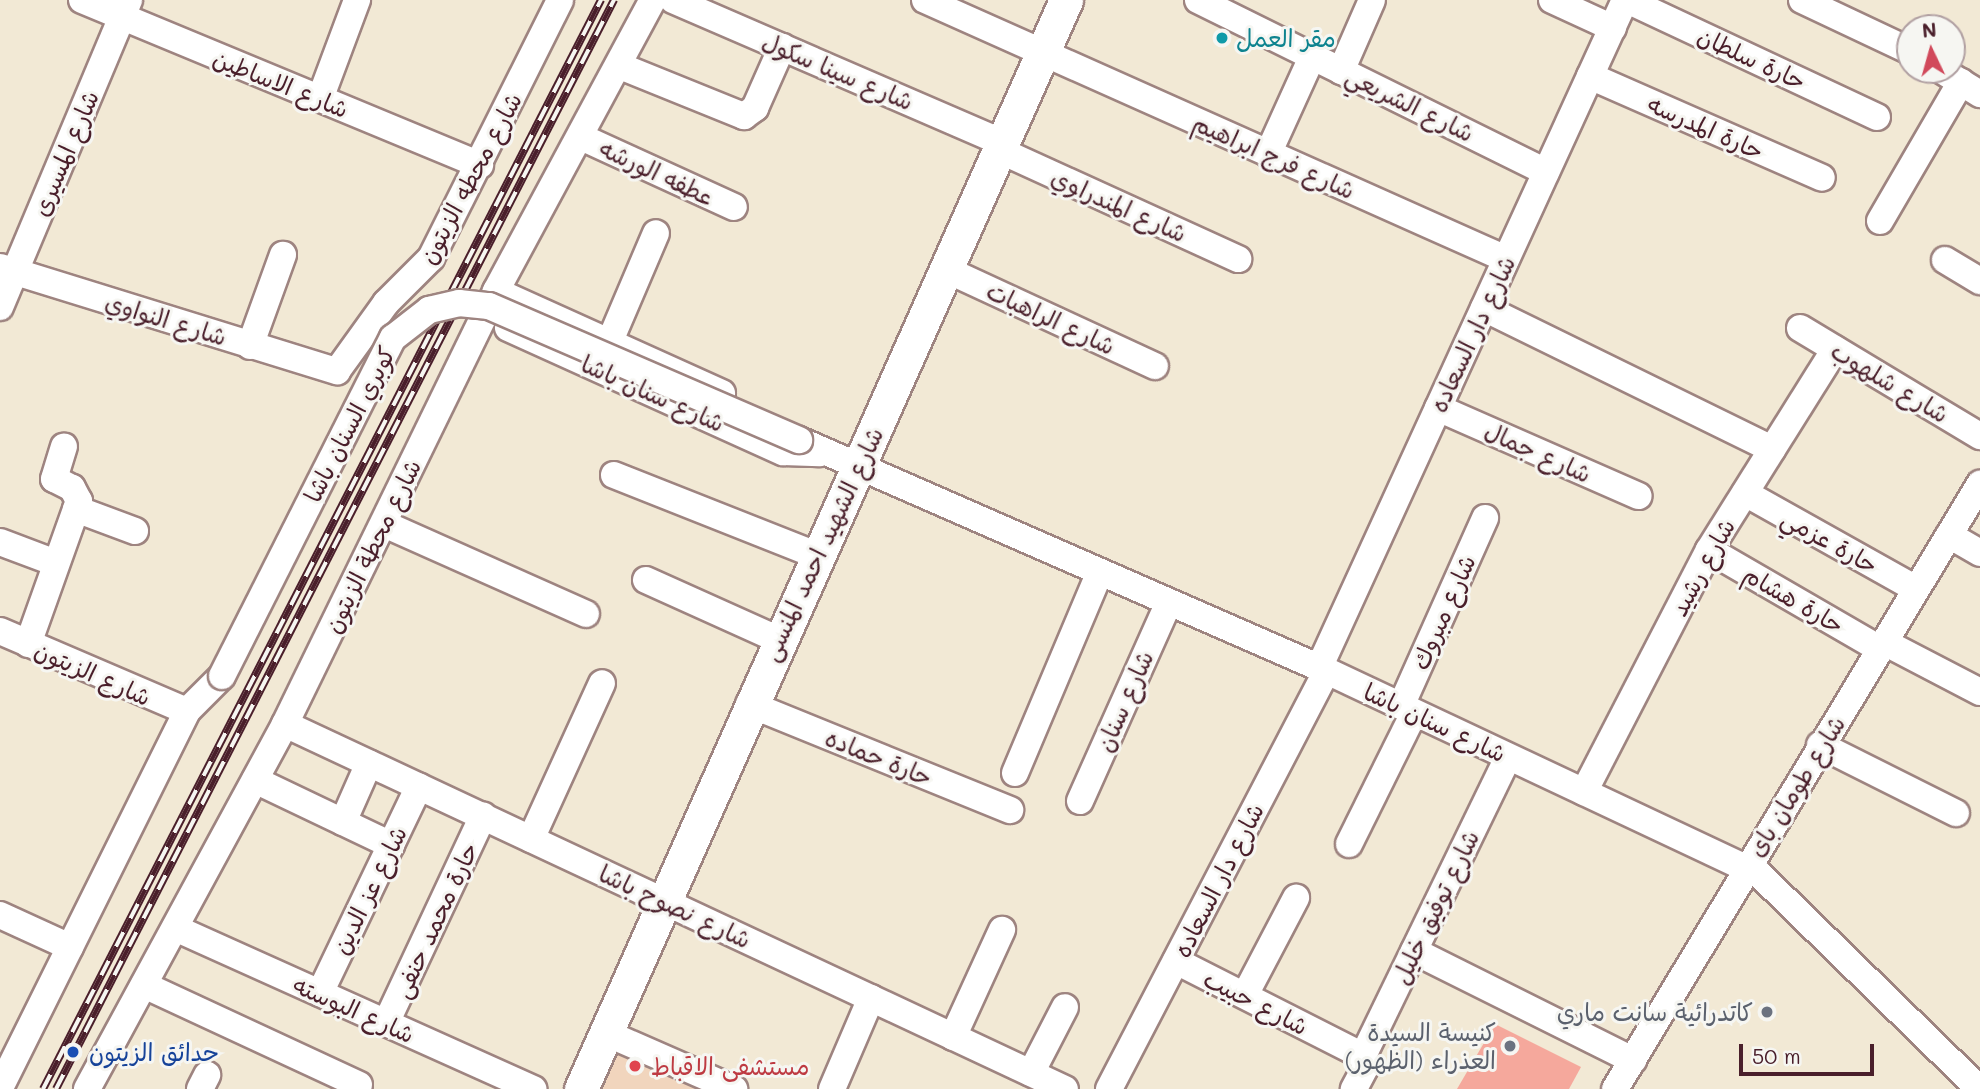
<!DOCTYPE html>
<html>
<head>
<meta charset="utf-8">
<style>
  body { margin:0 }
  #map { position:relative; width:1980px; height:1089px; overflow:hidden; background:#f2e9d5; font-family:Mali,"Playpen Sans Arabic",sans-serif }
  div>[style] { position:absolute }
  .built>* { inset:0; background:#f1d5bd }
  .building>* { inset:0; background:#f5a89c }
  .roads { filter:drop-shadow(2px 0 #9e8480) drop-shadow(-2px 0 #9e8480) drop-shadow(0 2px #9e8480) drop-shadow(0 -2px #9e8480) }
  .minor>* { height:26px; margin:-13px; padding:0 13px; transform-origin:13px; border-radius:13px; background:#fff }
  .major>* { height:33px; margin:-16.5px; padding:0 16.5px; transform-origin:16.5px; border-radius:16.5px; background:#fff }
  .rail>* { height:8px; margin-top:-4px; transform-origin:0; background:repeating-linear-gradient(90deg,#f6f6f2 0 16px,#4a1f2b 0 32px); box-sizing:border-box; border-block:2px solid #4a1f2b }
  .bridges { filter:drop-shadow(2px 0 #9e8480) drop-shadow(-2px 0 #9e8480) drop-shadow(0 2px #9e8480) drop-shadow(0 -2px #9e8480) }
  .minor-bridge>* { height:26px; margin:-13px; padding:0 13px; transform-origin:13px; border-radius:13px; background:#fff }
  .dots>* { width:19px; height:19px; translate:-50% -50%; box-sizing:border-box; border:4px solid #f6f6f2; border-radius:50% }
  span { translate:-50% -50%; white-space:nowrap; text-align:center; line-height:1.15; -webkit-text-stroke:6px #f6f6f2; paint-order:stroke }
  .culture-label { font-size:24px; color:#0d838f }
  .left { translate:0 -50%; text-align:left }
  .street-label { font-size:24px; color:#4a1f2b }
  .worship-label { font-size:24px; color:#5b616d }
  .right { translate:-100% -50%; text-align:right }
  .transit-label { font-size:24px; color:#164399 }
  .health-label { font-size:24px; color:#be3a42 }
  .north { position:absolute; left:1896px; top:14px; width:70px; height:70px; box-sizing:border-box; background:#f6f6f2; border:2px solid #b1a0a2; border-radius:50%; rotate:355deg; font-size:19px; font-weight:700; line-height:28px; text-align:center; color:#4a1f2b }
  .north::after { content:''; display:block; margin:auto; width:24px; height:32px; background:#d1495b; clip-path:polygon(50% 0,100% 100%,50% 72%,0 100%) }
  .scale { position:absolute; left:1739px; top:1044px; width:135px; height:32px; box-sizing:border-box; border:4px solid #4a1f2b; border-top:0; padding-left:9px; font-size:21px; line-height:24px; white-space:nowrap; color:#4a1f2b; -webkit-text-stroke:5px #f6f6f2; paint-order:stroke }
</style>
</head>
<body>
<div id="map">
  <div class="built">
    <i style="clip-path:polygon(615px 1043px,714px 1089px,594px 1089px)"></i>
  </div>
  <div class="building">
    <i style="clip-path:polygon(1495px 1024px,1581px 1067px,1569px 1089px,1457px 1089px)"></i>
  </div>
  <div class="roads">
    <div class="minor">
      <i style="left:82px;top:0;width:431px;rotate:22.5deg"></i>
      <i style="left:673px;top:0;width:360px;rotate:23.4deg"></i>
      <i style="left:925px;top:0;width:636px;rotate:24.03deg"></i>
      <i style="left:1198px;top:0;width:388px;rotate:26.3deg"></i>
      <i style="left:1552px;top:0;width:67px;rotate:24.7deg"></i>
      <i style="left:1627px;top:0;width:276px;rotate:25.1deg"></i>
      <i style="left:1802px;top:0;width:119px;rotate:25.3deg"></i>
      <i style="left:620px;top:66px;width:134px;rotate:22deg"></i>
      <i style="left:744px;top:116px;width:14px;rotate:-36deg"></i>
      <i style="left:755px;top:108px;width:67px;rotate:-66.1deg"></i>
      <i style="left:1941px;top:70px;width:46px;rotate:31.6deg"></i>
      <i style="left:1341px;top:71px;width:77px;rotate:-66.4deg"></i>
      <i style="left:1590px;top:76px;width:253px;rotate:23.7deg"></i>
      <i style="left:320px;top:99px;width:106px;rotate:-69.5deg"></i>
      <i style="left:581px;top:137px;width:168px;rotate:24.6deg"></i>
      <i style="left:999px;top:150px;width:263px;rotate:24.5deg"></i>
      <i style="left:1268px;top:154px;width:107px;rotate:-65.6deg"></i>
      <i style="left:1880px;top:221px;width:161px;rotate:-59.8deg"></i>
      <i style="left:1945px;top:260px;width:41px;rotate:31deg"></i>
      <i style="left:0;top:267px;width:353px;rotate:17.2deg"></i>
      <i style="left:337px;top:371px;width:84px;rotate:-54.2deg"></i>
      <i style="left:386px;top:303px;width:64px;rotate:-45deg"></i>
      <i style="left:431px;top:258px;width:288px;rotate:-63.4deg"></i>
      <i style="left:947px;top:270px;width:229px;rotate:24.8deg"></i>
      <i style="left:496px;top:291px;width:248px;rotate:24.3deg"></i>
      <i style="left:0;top:307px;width:333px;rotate:-67.2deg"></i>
      <i style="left:1484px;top:308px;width:321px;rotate:26.1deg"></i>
      <i style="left:508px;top:328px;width:302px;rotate:24.3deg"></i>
      <i style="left:783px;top:452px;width:37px;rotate:2deg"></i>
      <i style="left:1800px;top:328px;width:210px;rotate:31deg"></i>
      <i style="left:610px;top:341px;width:117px;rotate:-66.9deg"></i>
      <i style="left:250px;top:346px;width:97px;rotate:-70.1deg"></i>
      <i style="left:1438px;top:408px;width:219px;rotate:23.7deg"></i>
      <i style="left:799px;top:440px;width:576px;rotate:23.63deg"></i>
      <i style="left:1327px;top:671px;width:477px;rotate:25.2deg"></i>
      <i style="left:1759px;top:874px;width:308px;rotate:44.3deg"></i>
      <i style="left:614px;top:475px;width:215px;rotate:21.6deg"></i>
      <i style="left:1745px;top:493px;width:196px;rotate:29.3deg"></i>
      <i style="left:76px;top:509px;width:63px;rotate:20.4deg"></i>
      <i style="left:384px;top:524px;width:221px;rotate:24deg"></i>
      <i style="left:1949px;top:535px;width:36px;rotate:30deg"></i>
      <i style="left:0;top:542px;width:60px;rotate:20.6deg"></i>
      <i style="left:1709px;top:550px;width:198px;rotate:30.1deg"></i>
      <i style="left:646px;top:580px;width:144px;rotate:24.2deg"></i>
      <i style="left:0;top:631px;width:203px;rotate:23.2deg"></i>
      <i style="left:1884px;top:642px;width:108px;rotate:27.5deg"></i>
      <i style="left:28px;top:644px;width:152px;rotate:-70.4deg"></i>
      <i style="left:79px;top:501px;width:15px;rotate:-118deg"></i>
      <i style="left:72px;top:488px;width:20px;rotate:-153deg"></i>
      <i style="left:54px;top:479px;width:34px;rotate:-73deg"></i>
      <i style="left:1319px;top:668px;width:735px;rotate:-65.39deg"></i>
      <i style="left:749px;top:704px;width:282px;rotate:22.1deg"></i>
      <i style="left:1401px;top:706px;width:206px;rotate:-65.9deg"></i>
      <i style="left:187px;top:711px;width:49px;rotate:-45deg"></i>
      <i style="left:285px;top:724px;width:861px;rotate:25.08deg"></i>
      <i style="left:1820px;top:745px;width:152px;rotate:26.6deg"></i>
      <i style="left:1015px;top:773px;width:218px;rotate:-67.1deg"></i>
      <i style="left:255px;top:780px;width:151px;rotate:25.5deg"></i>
      <i style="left:1584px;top:792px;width:272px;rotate:-62.7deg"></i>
      <i style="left:1709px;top:550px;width:237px;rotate:-57.9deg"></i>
      <i style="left:1080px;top:801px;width:218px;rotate:-65.9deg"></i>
      <i style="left:343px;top:822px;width:64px;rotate:-66.2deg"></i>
      <i style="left:531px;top:839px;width:171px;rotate:-65.5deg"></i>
      <i style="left:1349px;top:844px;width:146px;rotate:-63.6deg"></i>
      <i style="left:0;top:915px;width:77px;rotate:24.6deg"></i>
      <i style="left:175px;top:928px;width:393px;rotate:24.2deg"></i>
      <i style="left:1414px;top:951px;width:245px;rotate:26.5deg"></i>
      <i style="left:1176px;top:961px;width:210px;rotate:26.9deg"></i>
      <i style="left:1363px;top:1056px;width:12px;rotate:81deg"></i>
      <i style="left:1365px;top:1068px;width:24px;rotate:118deg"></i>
      <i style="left:144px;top:985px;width:237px;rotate:24.9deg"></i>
      <i style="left:320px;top:993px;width:229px;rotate:-64.4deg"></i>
      <i style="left:1245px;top:995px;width:110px;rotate:-62.3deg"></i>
      <i style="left:386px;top:1023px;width:229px;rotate:-64.9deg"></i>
      <i style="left:606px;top:1033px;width:140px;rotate:23.6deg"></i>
      <i style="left:953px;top:1037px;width:118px;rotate:-65.4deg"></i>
      <i style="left:1363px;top:1056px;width:332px;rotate:-64.1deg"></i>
      <i style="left:1031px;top:1073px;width:74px;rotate:-62.7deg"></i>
      <i style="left:0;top:1088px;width:421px;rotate:-63.6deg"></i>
      <i style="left:87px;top:1089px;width:415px;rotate:-61.5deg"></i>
      <i style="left:285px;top:724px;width:482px;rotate:-64deg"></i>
      <i style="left:496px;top:291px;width:331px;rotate:-61.7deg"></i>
      <i style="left:200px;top:1089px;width:16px;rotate:-63deg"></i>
      <i style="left:832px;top:1089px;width:99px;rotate:-66.8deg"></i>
      <i style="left:1109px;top:1089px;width:471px;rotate:-62.5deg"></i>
      <i style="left:1615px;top:1089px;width:707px;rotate:-58.9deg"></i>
    </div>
    <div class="major">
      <i style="left:581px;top:1089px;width:1192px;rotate:-65.99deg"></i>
    </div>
  </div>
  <div class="rail">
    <i style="left:43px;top:1089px;width:1224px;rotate:-62.87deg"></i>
    <i style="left:56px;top:1089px;width:1224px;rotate:-62.87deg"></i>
  </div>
  <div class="bridges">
    <div class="minor-bridge">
      <i style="left:222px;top:676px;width:379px;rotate:-63.2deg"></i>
      <i style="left:393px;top:338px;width:46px;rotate:-37.9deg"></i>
      <i style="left:429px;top:310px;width:31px;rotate:-13deg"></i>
      <i style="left:459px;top:303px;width:30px;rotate:6deg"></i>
      <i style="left:489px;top:306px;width:338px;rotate:23.4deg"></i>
    </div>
  </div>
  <div class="dots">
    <i style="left:1222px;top:38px;background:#0f9aa8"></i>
    <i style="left:1767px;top:1012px;background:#6b7280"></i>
    <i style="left:1510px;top:1046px;background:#6b7280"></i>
    <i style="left:73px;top:1052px;background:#1a4fb4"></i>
    <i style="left:635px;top:1066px;background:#e0444e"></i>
  </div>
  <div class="culture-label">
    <span class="left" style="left:1236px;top:38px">مقر العمل</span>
  </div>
  <div class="street-label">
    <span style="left:1752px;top:58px;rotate:25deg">حارة سلطان</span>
    <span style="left:838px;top:71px;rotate:23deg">شارع سينا سكول</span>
    <span style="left:281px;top:83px;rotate:22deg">شارع الاساطين</span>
    <span style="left:1410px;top:104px;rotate:26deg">شارع الشريعي</span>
    <span style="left:1706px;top:127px;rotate:24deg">حارة المدرسه</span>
    <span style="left:65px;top:153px;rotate:-67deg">شارع المسيرى</span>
    <span style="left:1274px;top:156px;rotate:24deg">شارع فرج ابراهيم</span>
    <span style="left:657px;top:172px;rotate:25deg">عطفه الورشه</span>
    <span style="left:470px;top:178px;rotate:-62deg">شارع محطه الزيتون</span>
    <span style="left:1119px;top:205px;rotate:24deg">شارع المندراوي</span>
    <span style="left:1051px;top:318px;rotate:25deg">شارع الراهبات</span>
    <span style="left:166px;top:319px;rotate:17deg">شارع النواوي</span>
    <span style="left:1472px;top:334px;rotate:-65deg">شارع دار السعاده</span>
    <span style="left:1890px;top:382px;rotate:31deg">شارع شلهوب</span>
    <span style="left:653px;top:393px;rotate:24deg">شارع سنان باشا</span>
    <span style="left:349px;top:424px;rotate:-63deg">كوبري السنان باشا</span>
    <span style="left:1538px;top:452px;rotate:24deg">شارع جمال</span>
    <span style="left:1830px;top:541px;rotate:29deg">حارة عزمي</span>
    <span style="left:822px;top:544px;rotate:-65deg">شارع الشهيد احمد المنسى</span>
    <span style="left:372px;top:546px;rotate:-64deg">شارع محطة الزيتون</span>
    <span style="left:1702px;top:567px;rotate:-61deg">شارع رشيد</span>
    <span style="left:1794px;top:599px;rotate:30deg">حارة هشام</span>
    <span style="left:1443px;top:612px;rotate:-66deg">شارع مبروك</span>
    <span style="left:93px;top:673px;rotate:24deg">شارع الزيتون</span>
    <span style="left:1124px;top:701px;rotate:-66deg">شارع سنان</span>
    <span style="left:1435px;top:722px;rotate:25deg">شارع سنان باشا</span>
    <span style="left:879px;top:757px;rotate:22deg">حارة حماده</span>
    <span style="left:1796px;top:786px;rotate:-58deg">شارع طومان باى</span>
    <span style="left:1218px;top:880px;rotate:-63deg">شارع دار السعاده</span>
    <span style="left:369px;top:890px;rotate:-64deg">شارع عز الدين</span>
    <span style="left:675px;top:906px;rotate:25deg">شارع نصوح باشا</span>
    <span style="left:1435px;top:907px;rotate:-64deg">شارع توفيق خليل</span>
    <span style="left:435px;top:920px;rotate:-65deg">حارة محمد حنفى</span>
    <span style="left:1256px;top:1002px;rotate:27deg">شارع حبيب</span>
    <span style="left:354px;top:1009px;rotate:24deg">شارع البوسته</span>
  </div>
  <div class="worship-label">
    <span class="right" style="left:1753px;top:1012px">كاتدرائية سانت ماري</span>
    <span class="right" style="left:1496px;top:1046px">كنيسة السيدة<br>العذراء (الظهور)</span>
  </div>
  <div class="transit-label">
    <span class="left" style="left:89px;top:1052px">حدائق الزيتون</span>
  </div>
  <div class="health-label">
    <span class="left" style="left:651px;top:1066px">مستشفى الاقباط</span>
  </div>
  <div class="north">N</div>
  <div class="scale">50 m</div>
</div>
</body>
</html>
